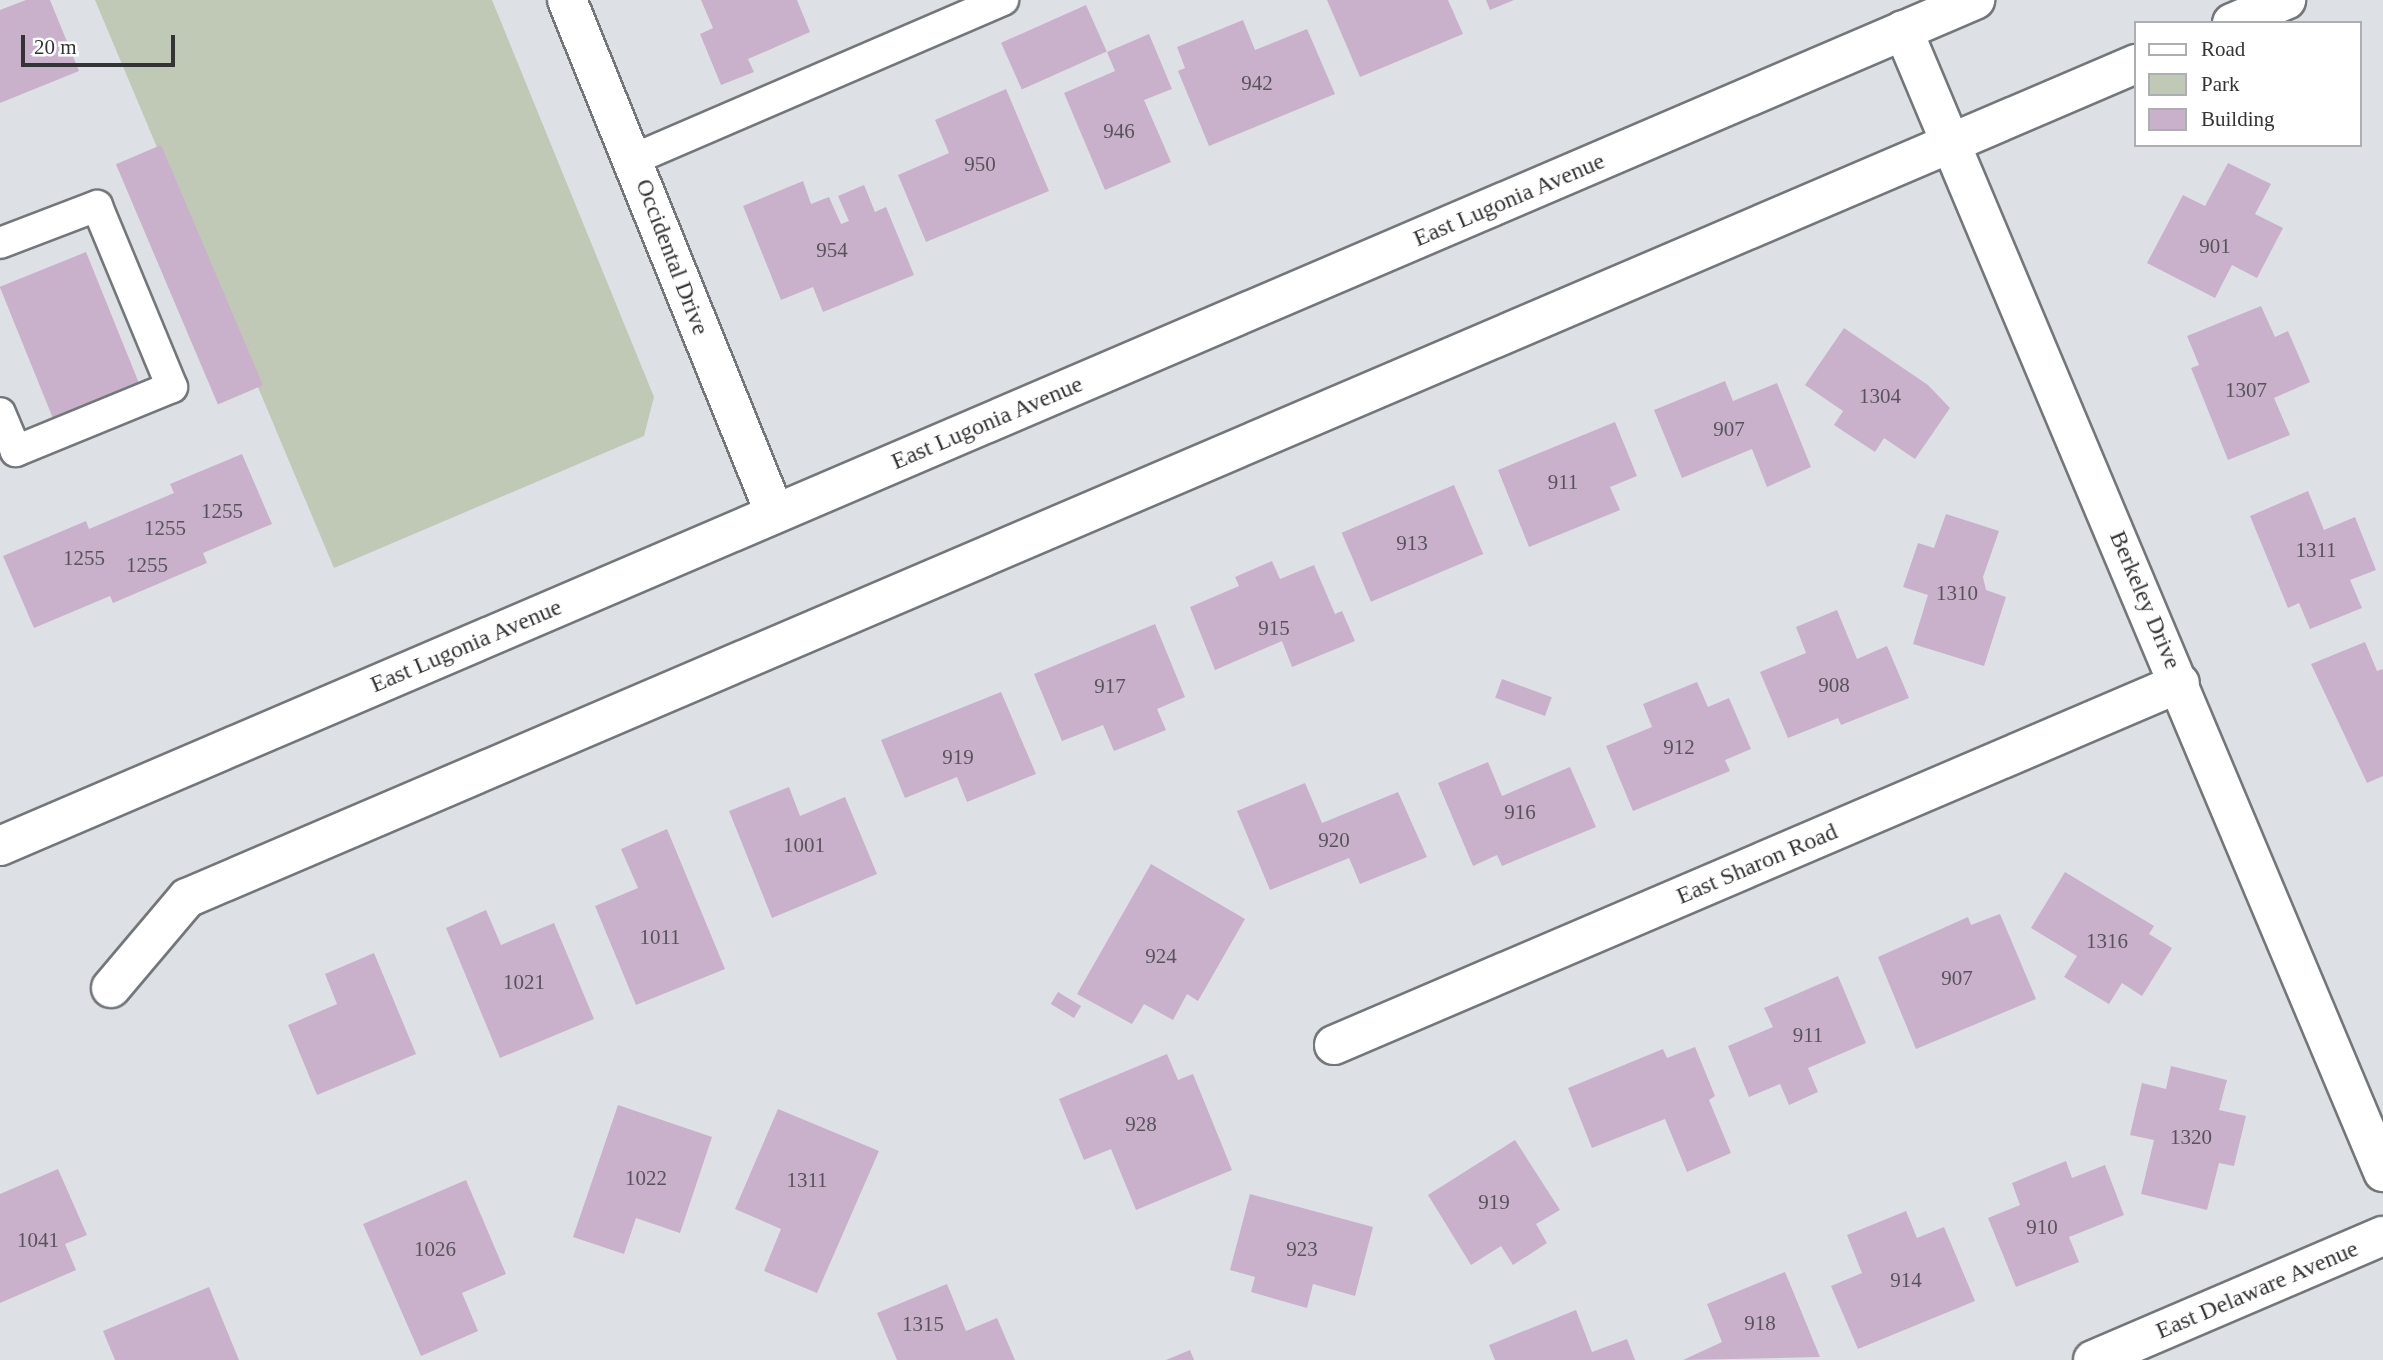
<!DOCTYPE html>
<html>
<head>
<meta charset="utf-8">
<style>
  body { margin:0 }
  #map { position:relative; width:2383px; height:1360px; overflow:hidden; background:#dde1e5; font-family:"Times New Roman",serif }
  div>[style] { position:absolute }
  .green>* { inset:0; background:#bfc9b5 }
  .building>* { inset:0; background:#c9b1cb; transform-origin:0 0 }
  .roads { filter:drop-shadow(2px 0 #73777a) drop-shadow(-2px 0 #73777a) drop-shadow(0 2px #73777a) drop-shadow(0 -2px #73777a) }
  .service>* { height:30px; margin:-15px; padding:0 15px; transform-origin:15px; border-radius:15px; background:#fff }
  .minor>* { height:38px; margin:-19px; padding:0 19px; transform-origin:19px; border-radius:19px; background:#fff }
  .secondary>* { height:38px; margin:-19px; padding:0 19px; transform-origin:19px; border-radius:19px; background:#fff }
  span { translate:-50% -50%; white-space:nowrap; text-align:center; line-height:1.15; -webkit-text-stroke:6px #fff; paint-order:stroke }
  .number-label { font-size:21px; color:#58535b }
  .number-label span { -webkit-text-stroke-width:0 }
  .street-label { font-size:24px; color:#333436 }
  .legend { position:absolute; left:2134px; top:21px; width:228px; height:126px; box-sizing:border-box; background:#fff; border:2px solid #adaeaf; margin:0; padding:9px 12px; list-style:none; font-size:21px; color:#333436 }
  .legend li { display:flex; align-items:center; gap:14px; height:35px }
  .legend b { width:35px; border:2px solid #adaeaf }
  .scale { position:absolute; left:21px; top:35px; width:154px; height:32px; box-sizing:border-box; border:4px solid #333436; border-top:0; padding-left:9px; font-size:21px; line-height:24px; white-space:nowrap; color:#333436; -webkit-text-stroke:5px #fff; paint-order:stroke }
</style>
</head>
<body>
<div id="map">
  <div class="green">
    <i style="clip-path:polygon(95px 0,492px 0,654px 397px,644px 436px,334px 568px)"></i>
  </div>
  <div class="building">
    <i style="clip-path:polygon(26px 0,50px 0,79px 71px,0 103px,0 10px)"></i>
    <i style="clip-path:polygon(701px 0,797px 0,810px 32px,748px 59px,754px 72px,721px 85px,700px 34px,713px 28px)"></i>
    <i style="clip-path:polygon(1327px 0,1448px 0,1463px 34px,1360px 77px)"></i>
    <i style="clip-path:polygon(1486px 0,1514px 0,1490px 10px)"></i>
    <i style="left:1086px;top:5px;width:51px;height:93px;rotate:66deg"></i>
    <i style="clip-path:polygon(1243px 20px,1255px 50px,1307px 29px,1335px 94px,1209px 146px,1178px 71px,1185px 68px,1177px 47px)"></i>
    <i style="clip-path:polygon(1149px 34px,1172px 89px,1144px 100px,1171px 162px,1105px 190px,1064px 93px,1115px 71px,1107px 52px)"></i>
    <i style="clip-path:polygon(1006px 89px,1049px 191px,926px 242px,898px 175px,949px 153px,935px 120px)"></i>
    <i style="left:161px;top:145px;width:261px;height:49px;rotate:67deg"></i>
    <i style="clip-path:polygon(2228px 163px,2271px 184px,2255px 214px,2283px 228px,2257px 278px,2232px 265px,2215px 298px,2147px 263px,2183px 195px,2205px 206px)"></i>
    <i style="clip-path:polygon(803px 181px,811px 204px,829px 197px,841px 224px,849px 221px,838px 196px,864px 185px,875px 212px,886px 207px,914px 275px,823px 312px,813px 287px,781px 300px,743px 206px)"></i>
    <i style="left:86px;top:252px;width:144px;height:93px;rotate:68deg"></i>
    <i style="clip-path:polygon(2261px 306px,2275px 337px,2288px 331px,2310px 382px,2274px 398px,2290px 435px,2228px 460px,2191px 368px,2199px 365px,2187px 336px)"></i>
    <i style="clip-path:polygon(1844px 328px,1928px 385px,1950px 408px,1915px 459px,1884px 438px,1875px 452px,1834px 425px,1843px 411px,1805px 385px)"></i>
    <i style="clip-path:polygon(1725px 381px,1733px 401px,1777px 383px,1811px 467px,1767px 487px,1752px 449px,1682px 478px,1654px 410px)"></i>
    <i style="clip-path:polygon(1615px 422px,1637px 476px,1610px 487px,1620px 510px,1529px 547px,1498px 470px)"></i>
    <i style="clip-path:polygon(242px 454px,272px 524px,203px 553px,207px 563px,113px 603px,110px 596px,34px 628px,3px 556px,86px 521px,89px 529px,174px 493px,170px 484px)"></i>
    <i style="left:1454px;top:485px;width:75px;height:122px;rotate:67deg"></i>
    <i style="clip-path:polygon(2308px 491px,2324px 530px,2355px 517px,2376px 570px,2350px 580px,2362px 608px,2310px 629px,2299px 603px,2288px 608px,2250px 516px)"></i>
    <i style="clip-path:polygon(1946px 514px,1999px 531px,1983px 577px,1986px 590px,2006px 597px,1984px 666px,1913px 644px,1928px 595px,1903px 587px,1918px 543px,1934px 548px)"></i>
    <i style="clip-path:polygon(1272px 561px,1280px 579px,1314px 565px,1335px 614px,1342px 611px,1355px 641px,1292px 667px,1282px 641px,1215px 670px,1190px 607px,1239px 586px,1235px 577px)"></i>
    <i style="clip-path:polygon(1837px 610px,1857px 659px,1887px 646px,1909px 698px,1841px 725px,1838px 718px,1788px 738px,1760px 672px,1806px 653px,1796px 627px)"></i>
    <i style="clip-path:polygon(1155px 624px,1185px 697px,1157px 709px,1166px 730px,1114px 751px,1103px 725px,1062px 741px,1034px 674px)"></i>
    <i style="clip-path:polygon(2365px 642px,2377px 671px,2383px 669px,2383px 776px,2367px 783px,2311px 664px)"></i>
    <i style="left:1502px;top:679px;width:53px;height:20px;rotate:20deg"></i>
    <i style="clip-path:polygon(1697px 682px,1708px 707px,1729px 698px,1751px 749px,1725px 760px,1730px 771px,1633px 811px,1606px 746px,1652px 727px,1643px 704px)"></i>
    <i style="clip-path:polygon(1001px 692px,1036px 774px,967px 802px,957px 777px,905px 798px,881px 740px)"></i>
    <i style="clip-path:polygon(1488px 762px,1502px 796px,1570px 767px,1596px 827px,1502px 866px,1497px 855px,1473px 866px,1438px 783px)"></i>
    <i style="clip-path:polygon(1305px 783px,1322px 823px,1398px 792px,1427px 857px,1360px 884px,1349px 858px,1270px 890px,1237px 811px)"></i>
    <i style="clip-path:polygon(789px 787px,800px 816px,845px 797px,877px 874px,772px 918px,729px 811px)"></i>
    <i style="clip-path:polygon(667px 829px,725px 969px,636px 1005px,595px 906px,638px 888px,621px 849px)"></i>
    <i style="clip-path:polygon(1151px 864px,1245px 919px,1198px 1001px,1187px 994px,1173px 1020px,1144px 1004px,1132px 1024px,1077px 994px)"></i>
    <i style="clip-path:polygon(2065px 872px,2154px 926px,2149px 934px,2172px 948px,2142px 996px,2122px 983px,2109px 1004px,2064px 977px,2077px 956px,2031px 928px)"></i>
    <i style="clip-path:polygon(486px 910px,501px 945px,554px 923px,594px 1019px,500px 1058px,446px 928px)"></i>
    <i style="clip-path:polygon(2000px 914px,2036px 999px,1916px 1049px,1878px 957px,1968px 917px,1971px 925px)"></i>
    <i style="clip-path:polygon(374px 953px,416px 1054px,317px 1095px,288px 1025px,337px 1004px,325px 974px)"></i>
    <i style="clip-path:polygon(1838px 976px,1866px 1043px,1808px 1068px,1818px 1092px,1789px 1105px,1780px 1084px,1749px 1097px,1728px 1046px,1773px 1027px,1764px 1008px)"></i>
    <i style="left:1058px;top:992px;width:27px;height:14px;rotate:31deg"></i>
    <i style="clip-path:polygon(1695px 1047px,1715px 1096px,1709px 1100px,1731px 1153px,1687px 1172px,1665px 1119px,1592px 1148px,1568px 1088px,1663px 1049px,1667px 1058px)"></i>
    <i style="clip-path:polygon(1167px 1054px,1178px 1080px,1193px 1074px,1232px 1170px,1136px 1210px,1111px 1149px,1084px 1160px,1059px 1099px)"></i>
    <i style="clip-path:polygon(2171px 1066px,2227px 1080px,2219px 1110px,2246px 1116px,2234px 1166px,2219px 1163px,2207px 1210px,2141px 1194px,2154px 1140px,2130px 1135px,2142px 1083px,2166px 1089px)"></i>
    <i style="clip-path:polygon(618px 1105px,712px 1137px,680px 1233px,636px 1218px,624px 1254px,573px 1237px)"></i>
    <i style="clip-path:polygon(778px 1109px,879px 1151px,817px 1293px,764px 1271px,781px 1229px,735px 1209px)"></i>
    <i style="clip-path:polygon(1515px 1140px,1560px 1210px,1536px 1224px,1547px 1243px,1513px 1265px,1501px 1246px,1471px 1265px,1428px 1195px)"></i>
    <i style="clip-path:polygon(2066px 1161px,2072px 1178px,2105px 1165px,2124px 1215px,2069px 1237px,2079px 1262px,2016px 1287px,1988px 1218px,2020px 1205px,2012px 1183px)"></i>
    <i style="clip-path:polygon(58px 1169px,87px 1235px,65px 1244px,76px 1270px,0 1303px,0 1194px)"></i>
    <i style="clip-path:polygon(466px 1180px,506px 1274px,462px 1293px,478px 1331px,421px 1356px,363px 1224px)"></i>
    <i style="clip-path:polygon(1250px 1194px,1373px 1227px,1355px 1296px,1313px 1284px,1307px 1308px,1251px 1292px,1255px 1277px,1230px 1270px)"></i>
    <i style="clip-path:polygon(1906px 1211px,1917px 1238px,1944px 1227px,1975px 1301px,1858px 1349px,1831px 1286px,1862px 1273px,1847px 1235px)"></i>
    <i style="clip-path:polygon(1785px 1272px,1820px 1357px,1683px 1360px,1722px 1342px,1707px 1304px)"></i>
    <i style="clip-path:polygon(947px 1284px,966px 1331px,997px 1318px,1015px 1360px,897px 1360px,877px 1313px)"></i>
    <i style="clip-path:polygon(209px 1287px,239px 1360px,115px 1360px,103px 1331px)"></i>
    <i style="clip-path:polygon(1576px 1310px,1592px 1352px,1627px 1339px,1635px 1360px,1495px 1360px,1489px 1345px)"></i>
    <i style="clip-path:polygon(1190px 1350px,1194px 1360px,1166px 1360px)"></i>
  </div>
  <div class="roads">
    <div class="service">
      <i style="left:634px;top:159px;width:402px;rotate:-23.3deg"></i>
      <i style="left:0;top:243px;width:104px;rotate:-20.9deg"></i>
      <i style="left:97px;top:206px;width:196px;rotate:67.5deg"></i>
      <i style="left:172px;top:387px;width:169px;rotate:157.7deg"></i>
      <i style="left:16px;top:451px;width:41px;rotate:-112.8deg"></i>
    </div>
    <div class="minor">
      <i style="left:567px;top:0;width:554px;rotate:67.97deg"></i>
      <i style="left:2232px;top:23px;width:59px;rotate:-23.1deg"></i>
      <i style="left:1903px;top:30px;width:1239px;rotate:67.2deg"></i>
      <i style="left:111px;top:988px;width:118px;rotate:-49.8deg"></i>
      <i style="left:187px;top:898px;width:2120px;rotate:-23.17deg"></i>
      <i style="left:1334px;top:1045px;width:920px;rotate:-23.17deg"></i>
      <i style="left:2093px;top:1360px;width:315px;rotate:-23.2deg"></i>
    </div>
    <div class="secondary">
      <i style="left:0;top:846px;width:2149px;rotate:-23.19deg"></i>
    </div>
  </div>
  <div class="number-label">
    <span style="left:1257px;top:83px">942</span>
    <span style="left:1119px;top:131px">946</span>
    <span style="left:980px;top:164px">950</span>
    <span style="left:2215px;top:246px">901</span>
    <span style="left:832px;top:250px">954</span>
    <span style="left:2246px;top:390px">1307</span>
    <span style="left:1880px;top:396px">1304</span>
    <span style="left:1729px;top:429px">907</span>
    <span style="left:1563px;top:482px">911</span>
    <span style="left:222px;top:511px">1255</span>
    <span style="left:165px;top:528px">1255</span>
    <span style="left:1412px;top:543px">913</span>
    <span style="left:2316px;top:550px">1311</span>
    <span style="left:84px;top:558px">1255</span>
    <span style="left:147px;top:565px">1255</span>
    <span style="left:1957px;top:593px">1310</span>
    <span style="left:1274px;top:628px">915</span>
    <span style="left:1834px;top:685px">908</span>
    <span style="left:1110px;top:686px">917</span>
    <span style="left:1679px;top:747px">912</span>
    <span style="left:958px;top:757px">919</span>
    <span style="left:1520px;top:812px">916</span>
    <span style="left:1334px;top:840px">920</span>
    <span style="left:804px;top:845px">1001</span>
    <span style="left:660px;top:937px">1011</span>
    <span style="left:2107px;top:941px">1316</span>
    <span style="left:1161px;top:956px">924</span>
    <span style="left:1957px;top:978px">907</span>
    <span style="left:524px;top:982px">1021</span>
    <span style="left:1808px;top:1035px">911</span>
    <span style="left:1141px;top:1124px">928</span>
    <span style="left:2191px;top:1137px">1320</span>
    <span style="left:646px;top:1178px">1022</span>
    <span style="left:807px;top:1180px">1311</span>
    <span style="left:1494px;top:1202px">919</span>
    <span style="left:2042px;top:1227px">910</span>
    <span style="left:38px;top:1240px">1041</span>
    <span style="left:435px;top:1249px">1026</span>
    <span style="left:1302px;top:1249px">923</span>
    <span style="left:1906px;top:1280px">914</span>
    <span style="left:1760px;top:1323px">918</span>
    <span style="left:923px;top:1324px">1315</span>
  </div>
  <div class="street-label">
    <span style="left:1509px;top:200px;rotate:-23deg">East Lugonia Avenue</span>
    <span style="left:672px;top:257px;rotate:69deg">Occidental Drive</span>
    <span style="left:987px;top:423px;rotate:-23deg">East Lugonia Avenue</span>
    <span style="left:2145px;top:600px;rotate:67deg">Berkeley Drive</span>
    <span style="left:466px;top:646px;rotate:-23deg">East Lugonia Avenue</span>
    <span style="left:1757px;top:864px;rotate:-23deg">East Sharon Road</span>
    <span style="left:2257px;top:1290px;rotate:-23deg">East Delaware Avenue</span>
  </div>
  <ul class="legend">
  <li><b style="height:9px;background:#fff"></b>Road</li>
  <li><b style="height:19px;background:#bfc9b5"></b>Park</li>
  <li><b style="height:19px;background:#c9b1cb"></b>Building</li>
  </ul>
  <div class="scale">20 m</div>
</div>
</body>
</html>
